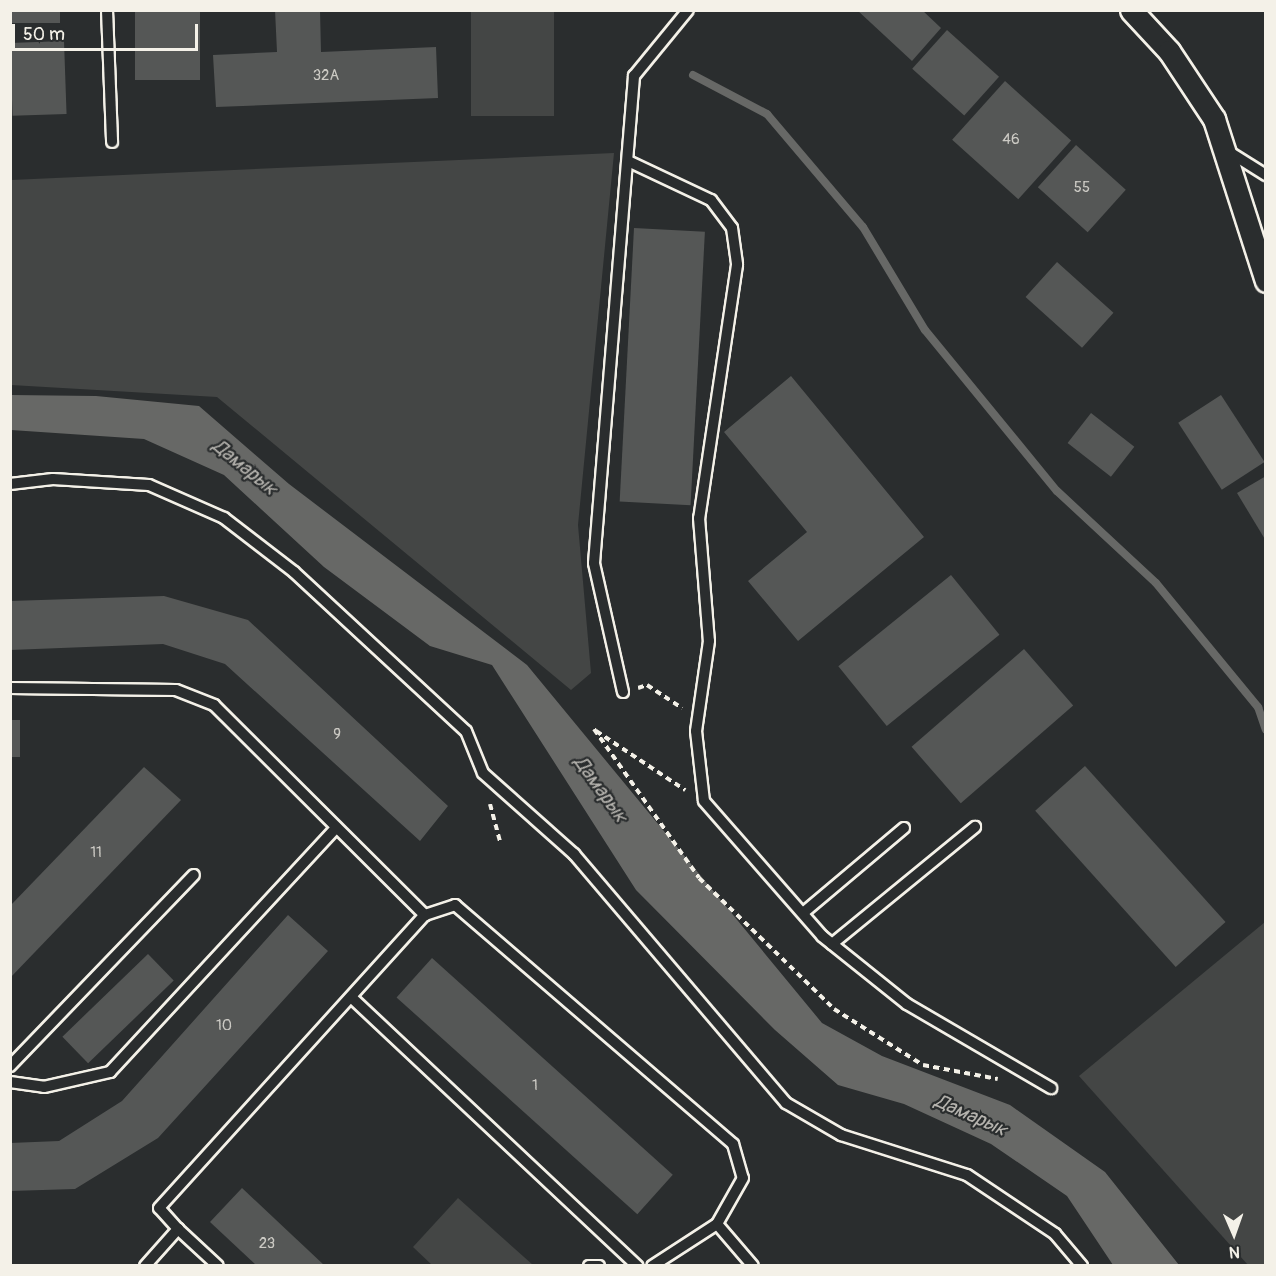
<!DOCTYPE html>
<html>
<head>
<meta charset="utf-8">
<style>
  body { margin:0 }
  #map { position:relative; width:1276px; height:1276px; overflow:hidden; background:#2a2d2e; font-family:Pangolin,sans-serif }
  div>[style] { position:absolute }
  .green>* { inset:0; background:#444645; transform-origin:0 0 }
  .water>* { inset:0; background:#676866 }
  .stream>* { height:8px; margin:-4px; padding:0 4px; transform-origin:4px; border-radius:4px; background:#676866 }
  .building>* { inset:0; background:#555756; transform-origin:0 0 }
  .path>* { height:4px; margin-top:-2px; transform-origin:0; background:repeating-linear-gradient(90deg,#f4f1e8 0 6px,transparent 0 10.5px) }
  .roads { filter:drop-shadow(2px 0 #f4f1e8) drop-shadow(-2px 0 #f4f1e8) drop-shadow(0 2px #f4f1e8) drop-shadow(0 -2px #f4f1e8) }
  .service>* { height:10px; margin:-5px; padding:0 5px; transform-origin:5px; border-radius:5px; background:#2a2d2e }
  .minor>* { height:21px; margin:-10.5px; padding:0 10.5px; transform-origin:10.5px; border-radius:10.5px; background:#2a2d2e }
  span { translate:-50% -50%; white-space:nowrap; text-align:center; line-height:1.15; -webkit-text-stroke:4.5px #2a2d2e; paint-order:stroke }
  .number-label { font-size:15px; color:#cccac4 }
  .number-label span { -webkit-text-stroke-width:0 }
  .water-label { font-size:20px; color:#b5b3ae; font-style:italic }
  .frame { position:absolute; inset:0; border:12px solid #f4f1e8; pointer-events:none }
  .north { position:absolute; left:1204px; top:1204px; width:60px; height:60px; -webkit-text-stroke:4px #2a2d2e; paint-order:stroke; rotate:178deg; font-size:16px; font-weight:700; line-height:24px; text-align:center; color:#f4f1e8 }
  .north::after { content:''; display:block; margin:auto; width:21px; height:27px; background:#f4f1e8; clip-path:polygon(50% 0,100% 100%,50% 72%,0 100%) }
  .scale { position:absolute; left:12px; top:24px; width:186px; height:27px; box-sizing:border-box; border:3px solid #f4f1e8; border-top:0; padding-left:8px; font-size:18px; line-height:21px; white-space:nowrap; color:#f4f1e8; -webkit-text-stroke:4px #2a2d2e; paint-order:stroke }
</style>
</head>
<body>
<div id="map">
  <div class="green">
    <i style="left:471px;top:11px;width:83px;height:105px"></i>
    <i style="clip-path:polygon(614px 153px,578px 525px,591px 673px,571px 690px,217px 397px,11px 385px,11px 180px)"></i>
    <i style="clip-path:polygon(1265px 922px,1265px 1265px,1248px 1265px,1079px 1076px)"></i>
    <i style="clip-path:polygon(458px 1198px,533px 1265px,432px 1265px,413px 1247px)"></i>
  </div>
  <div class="water">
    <i style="clip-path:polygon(11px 395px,96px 396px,199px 406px,289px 484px,527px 665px,822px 1023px,882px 1056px,1010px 1105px,1105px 1172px,1179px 1265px,1113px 1265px,1067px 1196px,991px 1144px,904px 1104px,838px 1085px,775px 1030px,636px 890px,492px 665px,430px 646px,324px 567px,224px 475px,144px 439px,11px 430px)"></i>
  </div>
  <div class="stream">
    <i style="left:693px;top:75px;width:84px;rotate:27.8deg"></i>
    <i style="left:767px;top:114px;width:148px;rotate:49.7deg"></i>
    <i style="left:863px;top:227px;width:120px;rotate:59deg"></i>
    <i style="left:925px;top:330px;width:208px;rotate:50.7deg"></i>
    <i style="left:1057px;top:491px;width:135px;rotate:42.9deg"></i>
    <i style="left:1156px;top:583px;width:161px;rotate:50.6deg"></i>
    <i style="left:1258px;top:707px;width:24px;rotate:71deg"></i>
  </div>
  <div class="building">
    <i style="left:11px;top:10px;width:49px;height:13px"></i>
    <i style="left:135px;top:10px;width:65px;height:70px"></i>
    <i style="clip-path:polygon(275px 10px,320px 10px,321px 52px,436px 47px,438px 98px,216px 107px,213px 55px,277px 52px)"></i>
    <i style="clip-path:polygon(857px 10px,922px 10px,941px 28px,912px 61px)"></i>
    <i style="left:947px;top:30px;width:70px;height:52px;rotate:42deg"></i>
    <i style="left:64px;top:41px;width:73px;height:54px;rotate:88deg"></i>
    <i style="left:1005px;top:81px;width:89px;height:79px;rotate:42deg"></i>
    <i style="left:1076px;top:145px;width:67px;height:57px;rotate:42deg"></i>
    <i style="left:634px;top:228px;width:71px;height:274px;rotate:3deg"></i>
    <i style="left:1057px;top:262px;width:76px;height:47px;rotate:42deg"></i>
    <i style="clip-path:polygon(791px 376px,924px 537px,798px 641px,748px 581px,807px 532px,724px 432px)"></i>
    <i style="left:1221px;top:395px;width:80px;height:51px;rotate:57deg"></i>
    <i style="left:1091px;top:413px;width:55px;height:38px;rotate:38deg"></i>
    <i style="clip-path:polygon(1266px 476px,1266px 541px,1237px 493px)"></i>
    <i style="left:951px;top:575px;width:77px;height:145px;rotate:51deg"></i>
    <i style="clip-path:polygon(164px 596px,248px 620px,448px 806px,420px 841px,225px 664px,163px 644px,10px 650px,10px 601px)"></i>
    <i style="left:1024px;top:649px;width:75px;height:149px;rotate:49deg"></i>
    <i style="left:20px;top:720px;width:37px;height:10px;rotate:90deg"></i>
    <i style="left:1085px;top:766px;width:210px;height:67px;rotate:48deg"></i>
    <i style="clip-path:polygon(144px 767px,181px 800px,10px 978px,10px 906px)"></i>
    <i style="clip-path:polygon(288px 915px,328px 951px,158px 1138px,75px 1189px,10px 1191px,10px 1143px,59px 1141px,122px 1101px)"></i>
    <i style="left:148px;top:954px;width:37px;height:119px;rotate:46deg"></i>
    <i style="left:432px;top:958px;width:324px;height:53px;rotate:42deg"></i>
    <i style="clip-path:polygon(242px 1188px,325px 1266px,257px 1266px,210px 1222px)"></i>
  </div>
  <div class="path">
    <i style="left:638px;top:688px;width:9px;rotate:-18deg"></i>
    <i style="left:647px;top:685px;width:42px;rotate:33.3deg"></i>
    <i style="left:594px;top:729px;width:182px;rotate:54.8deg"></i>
    <i style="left:699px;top:878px;width:188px;rotate:44.1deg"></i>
    <i style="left:834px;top:1009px;width:105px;rotate:32.2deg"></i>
    <i style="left:923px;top:1065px;width:76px;rotate:10.6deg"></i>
    <i style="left:596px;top:731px;width:107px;rotate:33.5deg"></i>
    <i style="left:490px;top:804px;width:38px;rotate:75deg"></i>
  </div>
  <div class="roads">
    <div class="service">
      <i style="left:107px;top:10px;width:132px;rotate:87.8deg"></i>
      <i style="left:1229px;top:152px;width:44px;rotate:31.9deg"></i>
      <i style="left:628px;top:161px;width:92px;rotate:25.2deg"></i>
      <i style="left:711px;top:200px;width:35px;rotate:53deg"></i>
      <i style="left:732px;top:228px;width:37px;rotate:82deg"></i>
      <i style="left:737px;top:265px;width:256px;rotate:98.5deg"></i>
      <i style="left:699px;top:518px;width:123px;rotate:85.4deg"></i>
      <i style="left:709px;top:641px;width:91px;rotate:98.2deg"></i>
      <i style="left:696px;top:731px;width:70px;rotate:83.5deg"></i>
      <i style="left:704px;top:801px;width:179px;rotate:48.8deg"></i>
      <i style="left:822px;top:936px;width:109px;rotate:38.7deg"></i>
      <i style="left:907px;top:1004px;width:167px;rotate:30.3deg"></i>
      <i style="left:10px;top:484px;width:43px;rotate:-6.6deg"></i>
      <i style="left:53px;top:479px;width:96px;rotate:3.6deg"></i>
      <i style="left:149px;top:485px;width:82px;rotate:23.7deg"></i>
      <i style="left:224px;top:518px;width:88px;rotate:37.6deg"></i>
      <i style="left:294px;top:572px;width:234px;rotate:42.8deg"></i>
      <i style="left:466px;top:731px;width:45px;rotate:68deg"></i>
      <i style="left:483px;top:773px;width:122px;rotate:41.7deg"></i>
      <i style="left:574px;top:854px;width:327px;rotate:49.6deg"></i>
      <i style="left:786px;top:1103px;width:64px;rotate:30.2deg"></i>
      <i style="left:841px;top:1135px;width:132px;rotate:17.6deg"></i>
      <i style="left:967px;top:1175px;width:106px;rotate:33.8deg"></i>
      <i style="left:1055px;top:1234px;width:42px;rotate:49.8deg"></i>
      <i style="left:10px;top:688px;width:166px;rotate:0.7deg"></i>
      <i style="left:176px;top:690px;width:41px;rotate:21.5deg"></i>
      <i style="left:214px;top:705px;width:298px;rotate:44.9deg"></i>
      <i style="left:425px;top:915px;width:32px;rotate:-18deg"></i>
      <i style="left:455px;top:905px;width:367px;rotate:40.7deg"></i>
      <i style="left:733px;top:1144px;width:35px;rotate:74deg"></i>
      <i style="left:743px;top:1178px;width:53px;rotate:119.5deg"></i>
      <i style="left:717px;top:1224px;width:77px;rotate:147.1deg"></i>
      <i style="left:623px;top:692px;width:132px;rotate:-102.7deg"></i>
      <i style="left:594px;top:563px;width:489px;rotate:-85.3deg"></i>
      <i style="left:634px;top:76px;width:85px;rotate:-50.7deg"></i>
      <i style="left:803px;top:913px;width:132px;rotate:-40.1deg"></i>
      <i style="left:832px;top:944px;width:185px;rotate:-39.3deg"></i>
      <i style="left:351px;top:997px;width:393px;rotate:43.2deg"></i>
      <i style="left:10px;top:1066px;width:265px;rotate:-46.1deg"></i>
      <i style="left:10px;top:1082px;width:34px;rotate:8deg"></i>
      <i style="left:44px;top:1087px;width:68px;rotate:-12.8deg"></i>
      <i style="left:110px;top:1072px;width:333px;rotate:-47.2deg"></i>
      <i style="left:717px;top:1224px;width:55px;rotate:49.4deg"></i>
      <i style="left:178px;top:1229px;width:28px;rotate:-132deg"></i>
      <i style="left:159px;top:1208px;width:396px;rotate:-47.8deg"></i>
      <i style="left:145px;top:1266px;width:50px;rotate:-48.3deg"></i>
      <i style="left:178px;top:1229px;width:54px;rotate:42.8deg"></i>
      <i style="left:589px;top:1266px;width:10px"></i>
    </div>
    <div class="minor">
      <i style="left:1131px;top:10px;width:56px;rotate:47.2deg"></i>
      <i style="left:1169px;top:51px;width:82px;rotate:56.5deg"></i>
      <i style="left:1214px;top:119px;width:170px;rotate:72.2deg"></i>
    </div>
  </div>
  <div class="number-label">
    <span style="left:326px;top:76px">32A</span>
    <span style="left:1011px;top:140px">46</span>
    <span style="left:1082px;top:188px">55</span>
    <span style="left:337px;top:735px">9</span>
    <span style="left:96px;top:853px">11</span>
    <span style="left:224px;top:1026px">10</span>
    <span style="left:535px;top:1086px">1</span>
    <span style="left:267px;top:1244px">23</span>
  </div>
  <div class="water-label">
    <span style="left:245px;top:467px;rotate:39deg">Дамарык</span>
    <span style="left:601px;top:789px;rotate:54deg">Дамарык</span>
    <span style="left:971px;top:1115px;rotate:24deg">Дамарык</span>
  </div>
  <div class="frame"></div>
  <div class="north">N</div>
  <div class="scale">50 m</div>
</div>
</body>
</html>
